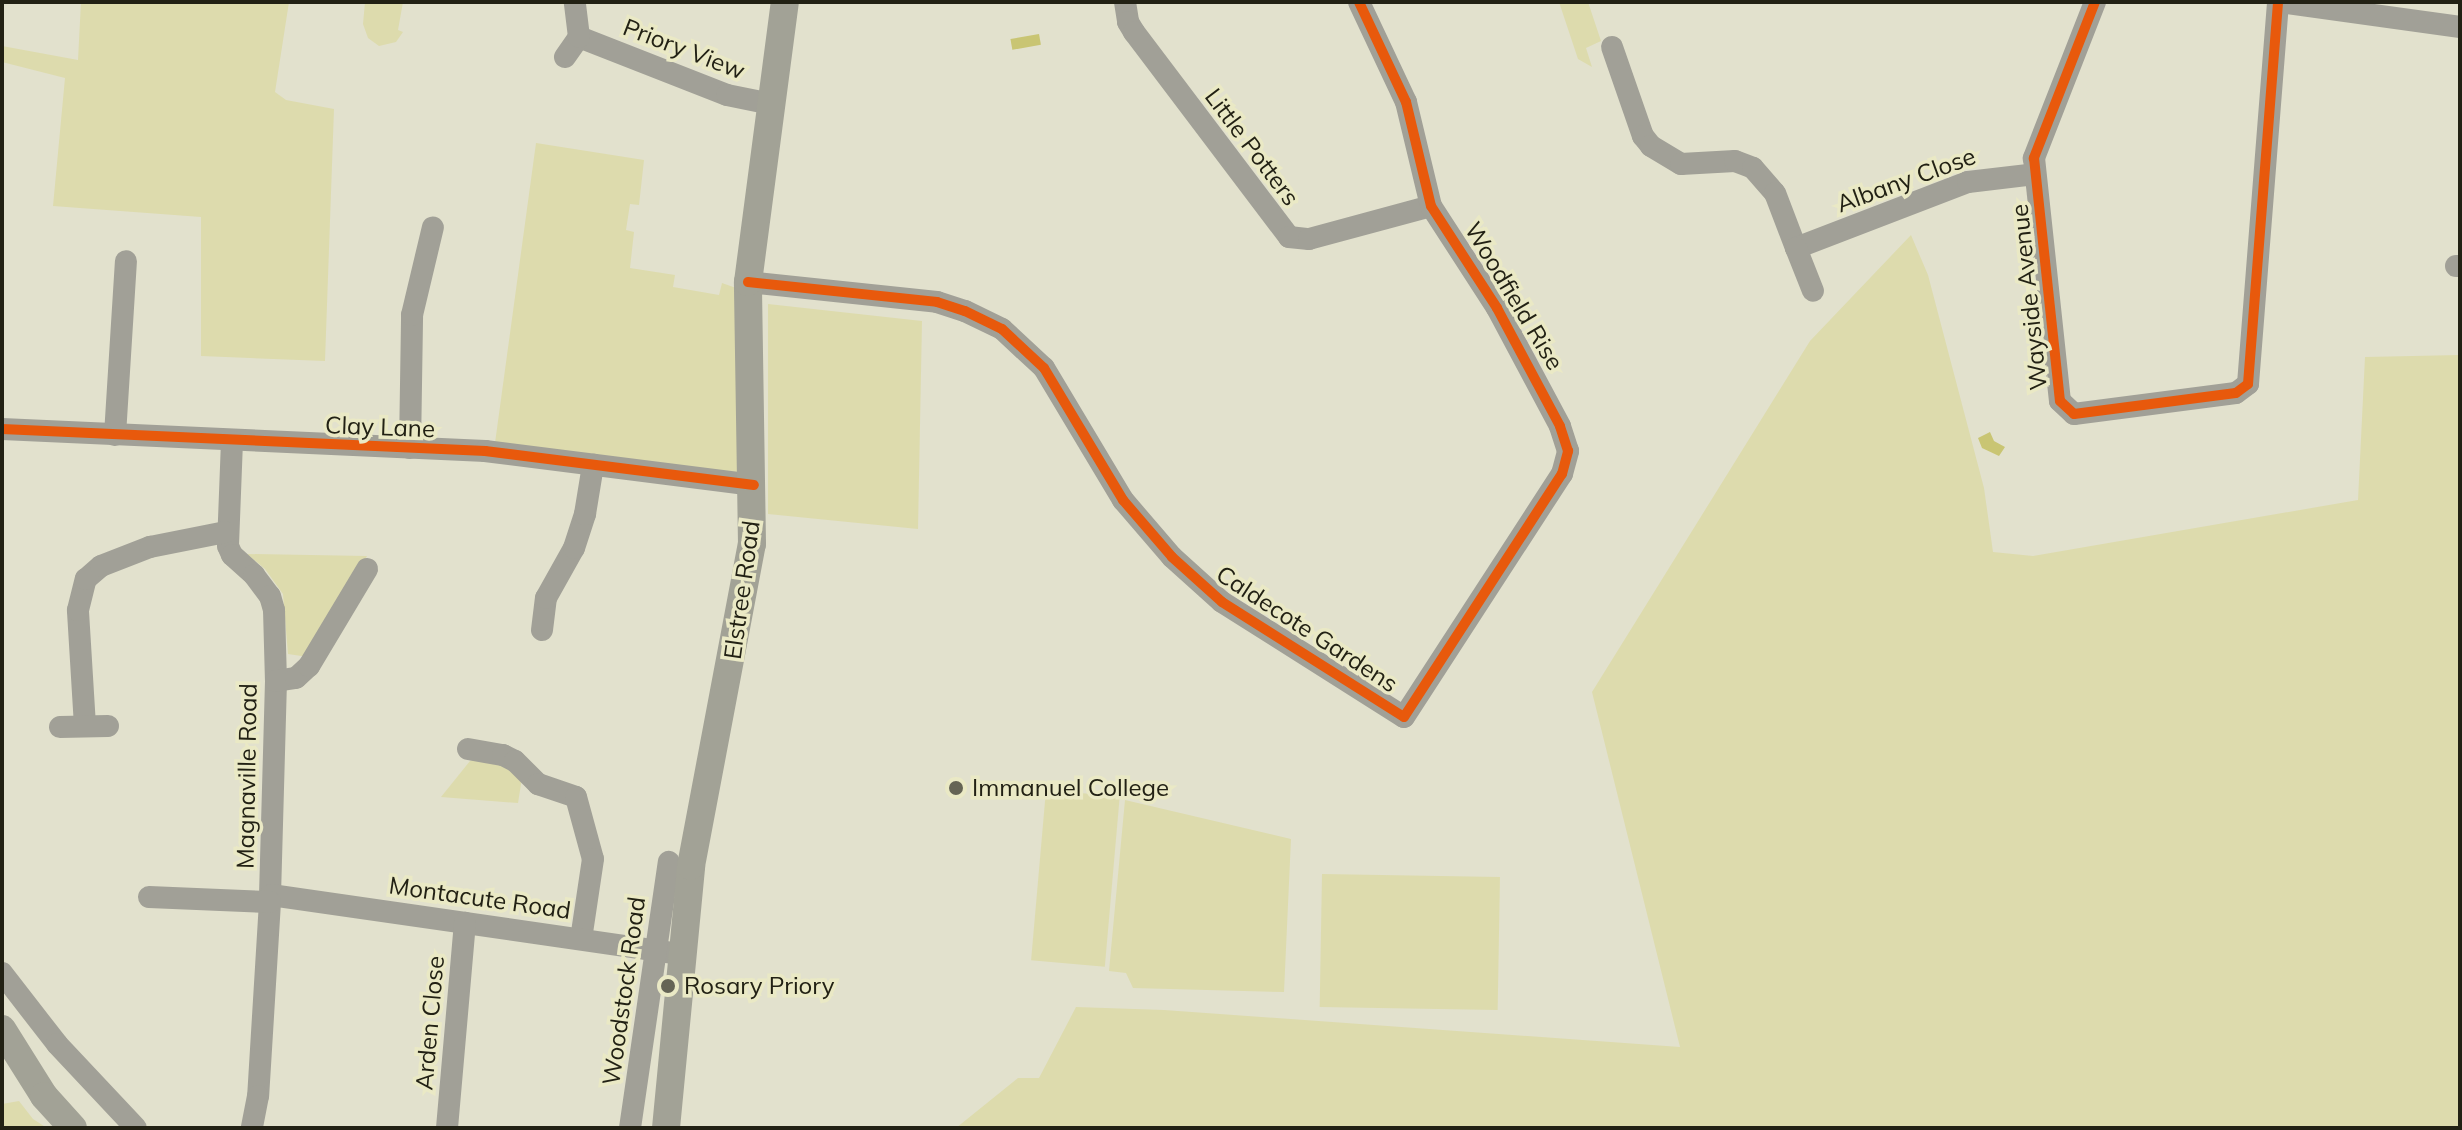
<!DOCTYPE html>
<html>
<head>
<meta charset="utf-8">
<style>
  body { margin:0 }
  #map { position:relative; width:2462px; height:1130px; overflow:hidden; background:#e2e1cd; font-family:Mulish,sans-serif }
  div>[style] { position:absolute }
  .green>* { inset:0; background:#dddbad; transform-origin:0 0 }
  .water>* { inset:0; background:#c9c573; transform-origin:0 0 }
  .minor>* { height:22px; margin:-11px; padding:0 11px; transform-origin:11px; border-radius:11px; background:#a1a097 }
  .major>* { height:28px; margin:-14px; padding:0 14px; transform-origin:14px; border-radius:14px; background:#a2a296 }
  .cycleway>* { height:10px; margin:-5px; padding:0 5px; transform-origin:5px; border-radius:5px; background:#e8590c }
  .dots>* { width:22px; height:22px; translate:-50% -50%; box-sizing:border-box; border:4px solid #eae9c5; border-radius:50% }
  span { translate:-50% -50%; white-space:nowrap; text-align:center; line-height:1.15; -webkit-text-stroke:7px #eae9c5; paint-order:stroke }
  .street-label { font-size:24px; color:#222114 }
  .poi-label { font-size:24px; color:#222114 }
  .left { translate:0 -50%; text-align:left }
  .frame { position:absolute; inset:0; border:4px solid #222114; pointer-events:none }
</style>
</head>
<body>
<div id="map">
  <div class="green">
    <i style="clip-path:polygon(81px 2px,289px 2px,275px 92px,286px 100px,334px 109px,325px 361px,201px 356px,201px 217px,53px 206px,65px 78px,2px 62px,2px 46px,78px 60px)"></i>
    <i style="clip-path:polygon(365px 2px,403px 2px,398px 30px,403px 32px,396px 42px,379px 46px,368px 38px,363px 24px)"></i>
    <i style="clip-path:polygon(1559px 2px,1588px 2px,1601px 41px,1586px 48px,1592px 67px,1578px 59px)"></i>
    <i style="clip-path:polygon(536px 143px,644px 160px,639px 205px,630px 204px,626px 230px,634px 232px,630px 268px,675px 275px,673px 287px,719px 295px,722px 283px,736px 288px,742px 475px,495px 443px)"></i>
    <i style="clip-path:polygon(1911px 235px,1928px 275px,1984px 488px,1993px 552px,2033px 556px,2358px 500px,2365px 357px,2460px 355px,2460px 1128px,956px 1128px,1018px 1078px,1039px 1078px,1076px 1007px,1164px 1010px,1680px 1047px,1592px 692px,1810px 341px)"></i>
    <i style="clip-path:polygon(768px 304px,922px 321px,918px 529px,768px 514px)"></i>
    <i style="clip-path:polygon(247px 554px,367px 556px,308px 657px,288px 654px,283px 594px,265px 569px)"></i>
    <i style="clip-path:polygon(485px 756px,522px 778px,518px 803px,441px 797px,470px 761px)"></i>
    <i style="left:1046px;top:790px;width:74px;height:171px;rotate:5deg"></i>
    <i style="clip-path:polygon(1125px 800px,1291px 839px,1284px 992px,1133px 988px,1126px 973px,1109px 971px)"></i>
    <i style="left:1322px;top:874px;width:178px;height:133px;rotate:1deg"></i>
    <i style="clip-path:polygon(19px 1101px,33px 1119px,47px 1128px,2px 1128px,2px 1104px)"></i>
  </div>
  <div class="water">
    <i style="left:1039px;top:34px;width:11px;height:29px;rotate:80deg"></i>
    <i style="clip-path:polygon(1990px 432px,1994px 441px,2005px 447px,1999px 456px,1982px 448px,1978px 438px)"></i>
  </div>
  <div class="minor">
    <i style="left:1125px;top:2px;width:20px;rotate:81deg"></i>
    <i style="left:1128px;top:22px;width:12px;rotate:59deg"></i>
    <i style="left:1134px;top:32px;width:257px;rotate:52.9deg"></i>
    <i style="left:1289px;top:237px;width:20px;rotate:6deg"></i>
    <i style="left:1309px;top:239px;width:126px;rotate:-15.1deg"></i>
    <i style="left:2095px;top:2px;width:168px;rotate:111.4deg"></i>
    <i style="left:2034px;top:158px;width:244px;rotate:83.9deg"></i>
    <i style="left:2060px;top:401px;width:19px;rotate:43deg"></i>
    <i style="left:2074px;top:414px;width:163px;rotate:-7.4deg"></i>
    <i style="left:2236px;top:393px;width:15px;rotate:-37deg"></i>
    <i style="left:2248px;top:384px;width:383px;rotate:-85.5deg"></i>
    <i style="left:2280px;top:2px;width:182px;rotate:7.9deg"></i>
    <i style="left:579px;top:37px;width:159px;rotate:21.4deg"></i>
    <i style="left:727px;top:95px;width:45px;rotate:11.6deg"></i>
    <i style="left:1612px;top:47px;width:94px;rotate:70.8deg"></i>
    <i style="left:1643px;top:136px;width:13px;rotate:51deg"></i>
    <i style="left:1651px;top:146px;width:35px;rotate:31deg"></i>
    <i style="left:1681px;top:164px;width:54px;rotate:-3.2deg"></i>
    <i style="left:1735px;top:161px;width:19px;rotate:21deg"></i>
    <i style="left:1753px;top:168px;width:33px;rotate:49deg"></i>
    <i style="left:1775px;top:193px;width:59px;rotate:69.1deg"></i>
    <i style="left:1796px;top:248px;width:184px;rotate:-21deg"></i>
    <i style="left:1968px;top:182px;width:67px;rotate:-6.8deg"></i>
    <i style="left:565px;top:57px;width:24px;rotate:-55deg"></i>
    <i style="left:579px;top:37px;width:35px;rotate:-97deg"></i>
    <i style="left:1796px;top:248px;width:46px;rotate:68.4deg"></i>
    <i style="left:2456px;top:266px;width:4px"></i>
    <i style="left:748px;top:282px;width:190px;rotate:6deg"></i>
    <i style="left:937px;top:302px;width:29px;rotate:18deg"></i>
    <i style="left:965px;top:311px;width:41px;rotate:25.9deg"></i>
    <i style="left:1002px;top:329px;width:57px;rotate:42.9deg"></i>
    <i style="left:1044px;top:368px;width:154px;rotate:59.1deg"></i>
    <i style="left:1123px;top:500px;width:75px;rotate:49.3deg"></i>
    <i style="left:1172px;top:557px;width:67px;rotate:42deg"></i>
    <i style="left:1222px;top:602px;width:215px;rotate:32.3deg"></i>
    <i style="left:1404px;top:717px;width:290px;rotate:-57deg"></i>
    <i style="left:1562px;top:474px;width:24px;rotate:-75deg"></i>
    <i style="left:1568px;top:451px;width:26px;rotate:-108deg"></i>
    <i style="left:1560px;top:426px;width:134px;rotate:-118.1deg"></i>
    <i style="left:1497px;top:308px;width:121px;rotate:-122.9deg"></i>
    <i style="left:1431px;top:206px;width:107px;rotate:-103.5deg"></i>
    <i style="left:1406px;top:102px;width:110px;rotate:-115.2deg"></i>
    <i style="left:2px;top:429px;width:484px;rotate:2.6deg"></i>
    <i style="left:485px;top:451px;width:271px;rotate:7.2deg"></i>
    <i style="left:115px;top:435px;width:174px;rotate:-86.4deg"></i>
    <i style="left:232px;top:441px;width:105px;rotate:92.2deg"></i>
    <i style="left:228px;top:546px;width:10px;rotate:66deg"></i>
    <i style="left:232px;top:555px;width:30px;rotate:42deg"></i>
    <i style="left:254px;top:575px;width:26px;rotate:53deg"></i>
    <i style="left:270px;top:596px;width:15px;rotate:74deg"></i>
    <i style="left:274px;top:610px;width:71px;rotate:88.4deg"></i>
    <i style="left:276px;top:681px;width:221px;rotate:91.6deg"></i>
    <i style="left:270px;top:902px;width:194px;rotate:93.5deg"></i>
    <i style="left:258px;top:1096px;width:33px;rotate:101deg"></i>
    <i style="left:410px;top:448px;width:133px;rotate:-89.1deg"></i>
    <i style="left:412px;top:315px;width:90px;rotate:-76.6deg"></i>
    <i style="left:542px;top:630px;width:32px;rotate:-83deg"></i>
    <i style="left:546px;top:598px;width:57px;rotate:-60.8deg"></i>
    <i style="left:574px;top:548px;width:36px;rotate:-72deg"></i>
    <i style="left:585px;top:514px;width:50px;rotate:-80.7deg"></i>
    <i style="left:276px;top:681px;width:20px;rotate:-9deg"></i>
    <i style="left:296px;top:678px;width:18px;rotate:-43deg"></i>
    <i style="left:309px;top:666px;width:113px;rotate:-59.1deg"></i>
    <i style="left:85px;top:726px;width:116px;rotate:-93.5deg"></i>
    <i style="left:78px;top:610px;width:32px;rotate:-76deg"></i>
    <i style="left:86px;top:579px;width:20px;rotate:-41deg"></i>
    <i style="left:101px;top:566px;width:53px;rotate:-21.2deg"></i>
    <i style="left:150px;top:547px;width:77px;rotate:-11.2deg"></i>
    <i style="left:60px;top:727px;width:48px;rotate:-1.2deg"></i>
    <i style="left:468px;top:749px;width:36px;rotate:10deg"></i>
    <i style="left:503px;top:755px;width:13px;rotate:27deg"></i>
    <i style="left:515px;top:761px;width:33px;rotate:45deg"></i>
    <i style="left:538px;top:784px;width:40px;rotate:18.9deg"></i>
    <i style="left:576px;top:797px;width:64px;rotate:74.7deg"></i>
    <i style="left:593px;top:859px;width:81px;rotate:98.5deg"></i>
    <i style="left:271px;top:895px;width:414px;rotate:8.2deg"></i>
    <i style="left:149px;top:897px;width:121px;rotate:2.4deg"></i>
    <i style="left:2px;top:973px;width:90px;rotate:52.2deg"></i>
    <i style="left:57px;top:1044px;width:115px;rotate:46.8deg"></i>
    <i style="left:447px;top:1128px;width:206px;rotate:-85deg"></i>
    <i style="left:630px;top:1128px;width:269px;rotate:-81.7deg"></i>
  </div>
  <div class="major">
    <i style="left:2px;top:1029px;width:79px;rotate:57.9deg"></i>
    <i style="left:44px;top:1096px;width:43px;rotate:47.8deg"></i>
    <i style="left:666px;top:1128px;width:263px;rotate:-84.5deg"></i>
    <i style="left:691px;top:866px;width:328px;rotate:-79.3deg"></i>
    <i style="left:752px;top:544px;width:262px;rotate:-90.9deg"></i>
    <i style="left:748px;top:282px;width:282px;rotate:-82.5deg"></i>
  </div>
  <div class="cycleway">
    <i style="left:2095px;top:2px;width:168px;rotate:111.4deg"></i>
    <i style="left:2034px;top:158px;width:244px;rotate:83.9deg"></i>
    <i style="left:2060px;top:401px;width:19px;rotate:43deg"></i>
    <i style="left:2074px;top:414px;width:163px;rotate:-7.4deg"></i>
    <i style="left:2236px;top:393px;width:15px;rotate:-37deg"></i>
    <i style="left:2248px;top:384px;width:383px;rotate:-85.5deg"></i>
    <i style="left:748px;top:282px;width:190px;rotate:6deg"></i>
    <i style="left:937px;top:302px;width:29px;rotate:18deg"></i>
    <i style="left:965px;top:311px;width:41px;rotate:25.9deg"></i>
    <i style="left:1002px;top:329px;width:57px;rotate:42.9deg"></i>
    <i style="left:1044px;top:368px;width:154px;rotate:59.1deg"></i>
    <i style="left:1123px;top:500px;width:75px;rotate:49.3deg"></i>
    <i style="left:1172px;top:557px;width:67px;rotate:42deg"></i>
    <i style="left:1222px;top:602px;width:215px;rotate:32.3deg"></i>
    <i style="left:1404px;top:717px;width:290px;rotate:-57deg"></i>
    <i style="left:1562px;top:474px;width:24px;rotate:-75deg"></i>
    <i style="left:1568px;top:451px;width:26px;rotate:-108deg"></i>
    <i style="left:1560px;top:426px;width:134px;rotate:-118.1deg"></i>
    <i style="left:1497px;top:308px;width:121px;rotate:-122.9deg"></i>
    <i style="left:1431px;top:206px;width:107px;rotate:-103.5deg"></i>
    <i style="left:1406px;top:102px;width:110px;rotate:-115.2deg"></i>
    <i style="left:2px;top:429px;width:484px;rotate:2.6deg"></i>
    <i style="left:485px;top:451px;width:271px;rotate:7.2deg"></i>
  </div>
  <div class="dots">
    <i style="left:956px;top:788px;background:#656455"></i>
    <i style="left:668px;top:986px;background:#656455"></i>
  </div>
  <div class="street-label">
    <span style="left:684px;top:49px;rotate:21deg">Priory View</span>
    <span style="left:1252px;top:147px;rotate:53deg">Little Potters</span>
    <span style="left:1906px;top:180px;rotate:-20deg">Albany Close</span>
    <span style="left:1514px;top:296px;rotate:59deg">Woodfield Rise</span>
    <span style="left:2029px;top:297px;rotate:-96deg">Wayside Avenue</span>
    <span style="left:380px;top:427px;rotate:2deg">Clay Lane</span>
    <span style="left:742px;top:590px;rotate:-82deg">Elstree Road</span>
    <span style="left:1307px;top:629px;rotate:33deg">Caldecote Gardens</span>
    <span style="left:247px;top:776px;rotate:-89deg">Magnaville Road</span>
    <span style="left:480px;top:898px;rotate:8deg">Montacute Road</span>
    <span style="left:624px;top:991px;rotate:-82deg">Woodstock Road</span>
    <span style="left:430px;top:1023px;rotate:-85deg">Arden Close</span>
  </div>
  <div class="poi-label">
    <span class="left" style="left:972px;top:788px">Immanuel College</span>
    <span class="left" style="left:684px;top:986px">Rosary Priory</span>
  </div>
  <div class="frame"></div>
</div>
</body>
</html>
